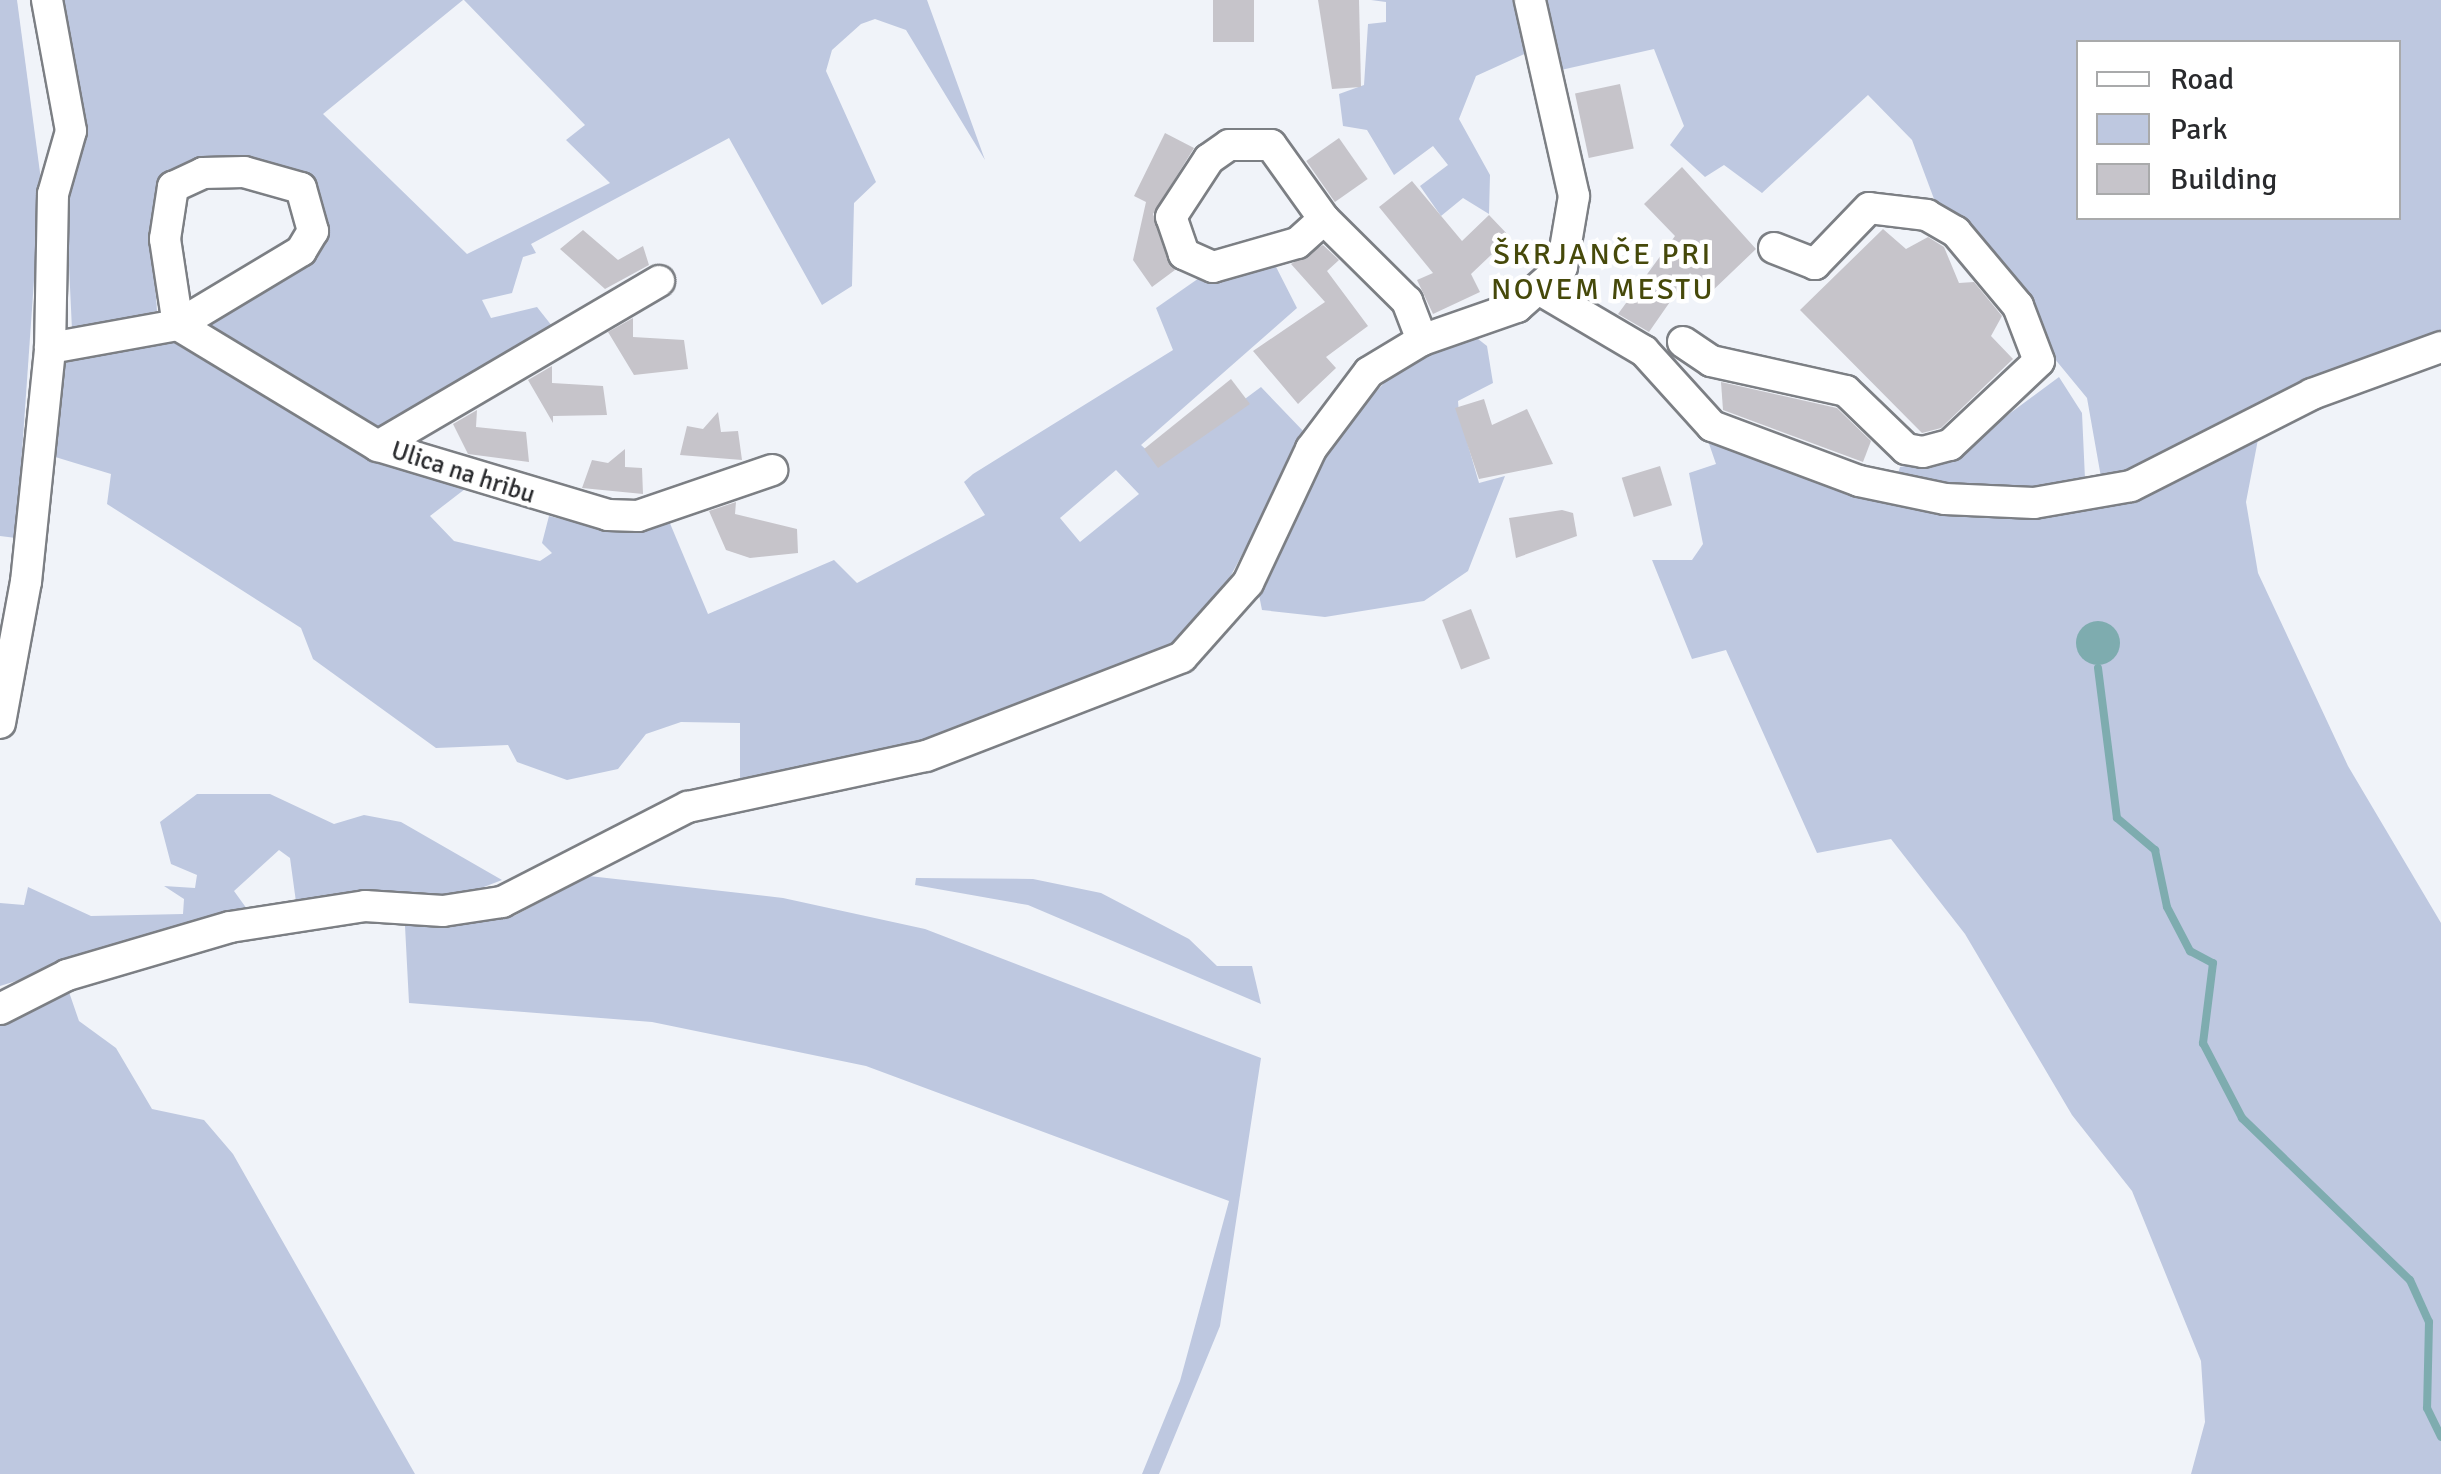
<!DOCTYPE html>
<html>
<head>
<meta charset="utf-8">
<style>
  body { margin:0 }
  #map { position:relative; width:2441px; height:1474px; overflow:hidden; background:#f0f3f9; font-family:Signika,sans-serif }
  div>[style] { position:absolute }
  .green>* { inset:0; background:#bec8e0 }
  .water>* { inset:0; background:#7eacaf }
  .round { border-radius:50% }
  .stream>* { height:8px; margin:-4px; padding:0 4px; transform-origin:4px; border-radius:4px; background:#7eacaf }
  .building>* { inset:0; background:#c6c4ca; transform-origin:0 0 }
  .roads { filter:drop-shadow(2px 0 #7c7f84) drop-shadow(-2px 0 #7c7f84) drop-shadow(0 2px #7c7f84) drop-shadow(0 -2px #7c7f84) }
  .minor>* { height:30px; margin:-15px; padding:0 15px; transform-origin:15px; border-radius:15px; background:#fff }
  span { translate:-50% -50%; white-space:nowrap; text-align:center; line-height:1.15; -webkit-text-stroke:9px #fff; paint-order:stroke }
  .street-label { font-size:25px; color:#292a2d }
  .quarter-label { font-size:30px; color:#46490a; letter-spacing:2.5px }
  .legend { position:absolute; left:2076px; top:40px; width:325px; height:180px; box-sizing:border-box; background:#fff; border:2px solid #a9aaab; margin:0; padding:12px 18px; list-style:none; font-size:30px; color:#292a2d }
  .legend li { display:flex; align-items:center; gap:20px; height:50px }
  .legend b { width:50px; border:2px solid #a9aaab }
</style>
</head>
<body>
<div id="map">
  <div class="green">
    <i style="clip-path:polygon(0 0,17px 0,41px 180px,16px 538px,0 536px)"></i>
    <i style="clip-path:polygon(60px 0,463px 0,323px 114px,467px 254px,610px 183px,566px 140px,585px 125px,464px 0,927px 0,985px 160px,906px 30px,875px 19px,861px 24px,832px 50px,826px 71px,876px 182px,854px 203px,852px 286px,822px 305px,729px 138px,531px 244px,536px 253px,523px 257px,512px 293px,482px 300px,491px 318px,537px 307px,552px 326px,385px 436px,207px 327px,306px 256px,286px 172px,159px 197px,151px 225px,157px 311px,72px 330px,66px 201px,82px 143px)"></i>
    <i style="clip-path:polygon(1371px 0,1517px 0,1529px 52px,1476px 76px,1459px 119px,1490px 175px,1489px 214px,1463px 198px,1441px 216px,1420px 186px,1448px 165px,1433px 146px,1394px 175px,1367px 130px,1343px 126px,1339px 94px,1364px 85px,1368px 24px,1386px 22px,1386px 2px)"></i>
    <i style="clip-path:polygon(evenodd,1541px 0,2441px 0,2441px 333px,2200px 449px,2102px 483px,2087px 398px,1943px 223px,1912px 140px,1868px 95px,1762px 193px,1724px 165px,1705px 177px,1670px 145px,1684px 126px,1654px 49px,1561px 70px,1541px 0,2078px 42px,2398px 42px,2398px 218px,2078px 218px,2078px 42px)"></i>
    <i style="clip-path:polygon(evenodd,1271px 257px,1297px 308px,1141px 445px,1160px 462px,1261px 387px,1306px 434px,1210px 615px,1164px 653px,926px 744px,740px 781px,740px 723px,681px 722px,646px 734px,618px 769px,567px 780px,517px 762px,508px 745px,436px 748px,313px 659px,301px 628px,107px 504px,111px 474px,52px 456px,60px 359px,161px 335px,375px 462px,465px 489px,430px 516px,454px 541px,540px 561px,552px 553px,542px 543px,549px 516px,607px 530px,669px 521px,708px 614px,834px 560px,857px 583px,985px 515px,964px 482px,973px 474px,1173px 350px,1156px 308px,1202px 276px,1271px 257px,1116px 470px,1139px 494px,1080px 542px,1060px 518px,1116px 470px)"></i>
    <i style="clip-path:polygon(1473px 335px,1487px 346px,1493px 383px,1458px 401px,1459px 414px,1479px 483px,1505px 476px,1468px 571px,1424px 601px,1325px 617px,1262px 610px,1259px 595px,1328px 443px,1402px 364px)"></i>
    <i style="clip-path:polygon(2059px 377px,2082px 413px,2085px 479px,2059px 491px,1895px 483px,1900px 467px,1952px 456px)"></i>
    <i style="clip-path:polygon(2260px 429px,2246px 502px,2258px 573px,2348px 766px,2441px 923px,2441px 1474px,2191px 1474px,2205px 1422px,2201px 1361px,2132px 1191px,2072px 1115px,1965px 934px,1891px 839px,1817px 853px,1726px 650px,1692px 659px,1652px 560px,1692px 560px,1703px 544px,1689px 473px,1716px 464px,1707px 438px,1880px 496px,2148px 490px)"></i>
    <i style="clip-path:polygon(197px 794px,270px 794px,334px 824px,364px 815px,401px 822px,502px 880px,463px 895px,296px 902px,290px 858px,279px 850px,234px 891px,247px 909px,0 986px,0 903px,24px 905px,28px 887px,91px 916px,183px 914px,184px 899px,164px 886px,195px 888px,197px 875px,171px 864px,160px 822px)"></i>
    <i style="clip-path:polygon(589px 876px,783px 898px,925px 929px,1261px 1058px,1220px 1326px,1159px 1474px,1142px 1474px,1180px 1381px,1229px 1201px,866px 1066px,652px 1022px,409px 1003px,405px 926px,514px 916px)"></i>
    <i style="clip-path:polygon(916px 878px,1033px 879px,1101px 893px,1189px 939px,1217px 966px,1252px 966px,1261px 1004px,1028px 905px,915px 885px)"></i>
    <i style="clip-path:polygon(69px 992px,79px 1021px,116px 1048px,152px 1109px,204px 1120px,233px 1154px,415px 1474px,0 1474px,0 1026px)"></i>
  </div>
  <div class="water">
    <i class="round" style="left:2076px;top:621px;width:44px;height:44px"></i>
  </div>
  <div class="stream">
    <i style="left:2098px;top:668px;width:151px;rotate:82.8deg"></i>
    <i style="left:2117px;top:818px;width:50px;rotate:40.1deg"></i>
    <i style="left:2155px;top:850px;width:58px;rotate:78.1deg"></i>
    <i style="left:2167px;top:907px;width:50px;rotate:62.4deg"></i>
    <i style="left:2190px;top:951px;width:26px;rotate:28deg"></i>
    <i style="left:2213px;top:963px;width:81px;rotate:97.1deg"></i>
    <i style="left:2203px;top:1043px;width:85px;rotate:62.5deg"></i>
    <i style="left:2242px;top:1118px;width:233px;rotate:44deg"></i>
    <i style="left:2410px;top:1280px;width:46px;rotate:65.7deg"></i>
    <i style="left:2429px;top:1322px;width:86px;rotate:91.3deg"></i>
    <i style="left:2427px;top:1408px;width:32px;rotate:64deg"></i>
  </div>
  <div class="building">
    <i style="left:1213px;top:0;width:41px;height:42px"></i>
    <i style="clip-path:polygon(1318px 0,1359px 0,1361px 87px,1332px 89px)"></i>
    <i style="left:1620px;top:84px;width:66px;height:46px;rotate:78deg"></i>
    <i style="clip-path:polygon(1165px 133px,1194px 148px,1153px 214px,1175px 270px,1152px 287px,1133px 260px,1146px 202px,1134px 196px)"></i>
    <i style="left:1339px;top:138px;width:50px;height:40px;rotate:55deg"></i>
    <i style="clip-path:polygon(1682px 167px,1756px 249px,1709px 294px,1690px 273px,1649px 332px,1618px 314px,1675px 236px,1644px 204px)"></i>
    <i style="clip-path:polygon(1412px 181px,1462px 241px,1489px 215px,1510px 237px,1471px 274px,1480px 292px,1433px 314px,1417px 280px,1433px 273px,1379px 207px)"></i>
    <i style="clip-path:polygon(1883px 229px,1906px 249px,1928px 237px,1944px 247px,1959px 283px,1974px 282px,2002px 316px,1991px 336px,2013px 359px,1941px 428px,1922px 433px,1800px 310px)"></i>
    <i style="clip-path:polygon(583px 230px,618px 260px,643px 246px,649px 265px,605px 289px,560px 249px)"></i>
    <i style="clip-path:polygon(1323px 245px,1339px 260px,1327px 271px,1368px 326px,1326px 357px,1336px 368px,1298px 404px,1253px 351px,1325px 302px,1291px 264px)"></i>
    <i style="clip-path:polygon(633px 318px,633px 337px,684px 340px,688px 369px,634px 375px,608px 332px)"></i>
    <i style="clip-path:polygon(552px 366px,552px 383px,603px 386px,607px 415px,553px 416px,553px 423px,528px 380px)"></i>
    <i style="clip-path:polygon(1231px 379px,1250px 404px,1158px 468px,1144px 449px)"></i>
    <i style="clip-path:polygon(1721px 382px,1837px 408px,1871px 441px,1863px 462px,1723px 410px)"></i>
    <i style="clip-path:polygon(1484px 399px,1492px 425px,1527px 409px,1553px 464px,1479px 479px,1455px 408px)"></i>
    <i style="clip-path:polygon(477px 410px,476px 427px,526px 432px,529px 462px,468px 454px,453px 424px)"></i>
    <i style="clip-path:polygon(718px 412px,721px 432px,738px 431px,742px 460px,680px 455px,687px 426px,703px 429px)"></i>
    <i style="clip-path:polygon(625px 449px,625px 467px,642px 468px,643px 494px,582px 488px,592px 460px,608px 463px)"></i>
    <i style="left:1660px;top:466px;width:41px;height:40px;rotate:73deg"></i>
    <i style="clip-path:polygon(736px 502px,735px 514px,797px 529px,798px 553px,750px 558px,726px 550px,709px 511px)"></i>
    <i style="clip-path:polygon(1562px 510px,1573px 513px,1577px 536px,1516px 558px,1509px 518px)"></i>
    <i style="left:1471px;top:609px;width:53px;height:31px;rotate:69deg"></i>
  </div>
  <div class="roads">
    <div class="minor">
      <i style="left:47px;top:0;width:133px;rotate:79.6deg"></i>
      <i style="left:71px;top:131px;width:66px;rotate:105.9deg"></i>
      <i style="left:53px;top:194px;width:154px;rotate:91.1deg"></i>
      <i style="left:244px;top:172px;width:59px;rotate:15.7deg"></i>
      <i style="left:301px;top:188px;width:45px;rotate:74.4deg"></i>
      <i style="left:313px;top:231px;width:23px;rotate:121deg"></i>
      <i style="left:301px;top:251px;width:144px;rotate:149deg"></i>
      <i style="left:178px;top:325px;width:87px;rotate:-98.6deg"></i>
      <i style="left:165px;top:239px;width:53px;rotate:-81.3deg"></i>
      <i style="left:173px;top:187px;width:33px;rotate:-25deg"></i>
      <i style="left:203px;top:173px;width:41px;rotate:-1.4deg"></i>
      <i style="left:1324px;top:219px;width:36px;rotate:138deg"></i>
      <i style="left:1297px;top:243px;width:87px;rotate:164.1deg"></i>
      <i style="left:1213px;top:267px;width:32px;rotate:-156deg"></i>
      <i style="left:1184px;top:254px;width:39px;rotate:-109deg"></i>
      <i style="left:1171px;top:217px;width:69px;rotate:-56.8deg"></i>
      <i style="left:1209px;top:159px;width:24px;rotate:-35deg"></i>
      <i style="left:1229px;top:145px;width:42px"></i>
      <i style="left:1271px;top:145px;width:91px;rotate:54.4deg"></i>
      <i style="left:1324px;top:219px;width:117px;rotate:44.7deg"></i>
      <i style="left:1407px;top:301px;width:42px;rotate:69deg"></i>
      <i style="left:1542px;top:291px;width:118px;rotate:30.5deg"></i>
      <i style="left:1644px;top:351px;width:101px;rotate:47.8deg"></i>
      <i style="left:1712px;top:426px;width:157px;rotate:20.5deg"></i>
      <i style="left:1859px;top:481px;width:88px;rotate:11.8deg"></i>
      <i style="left:1945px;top:499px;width:89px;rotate:2.6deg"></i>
      <i style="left:2034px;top:503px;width:98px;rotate:-9.9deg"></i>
      <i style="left:2131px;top:486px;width:203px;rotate:-26.9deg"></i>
      <i style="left:2312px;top:394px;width:137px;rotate:-20deg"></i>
      <i style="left:1683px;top:342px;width:34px;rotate:34deg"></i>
      <i style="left:1711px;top:361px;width:138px;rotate:12.5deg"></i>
      <i style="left:1846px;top:391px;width:83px;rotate:44deg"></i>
      <i style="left:1906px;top:449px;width:17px;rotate:10deg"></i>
      <i style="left:1923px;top:452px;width:28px;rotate:-15deg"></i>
      <i style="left:1950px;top:445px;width:122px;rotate:-43.3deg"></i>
      <i style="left:2039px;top:361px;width:59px;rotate:-110.9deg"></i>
      <i style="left:2018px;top:306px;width:97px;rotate:-130deg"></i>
      <i style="left:1956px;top:232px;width:34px;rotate:-150deg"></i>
      <i style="left:1927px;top:215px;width:58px;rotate:-173.1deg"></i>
      <i style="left:1869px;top:208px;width:78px;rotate:134deg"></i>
      <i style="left:1815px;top:264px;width:44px;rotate:-158.7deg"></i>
      <i style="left:378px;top:446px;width:326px;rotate:-30.4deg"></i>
      <i style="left:0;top:723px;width:143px;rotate:-79.6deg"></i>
      <i style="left:26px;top:582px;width:235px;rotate:-84.1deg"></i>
      <i style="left:50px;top:348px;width:130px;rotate:-10.2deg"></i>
      <i style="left:178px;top:325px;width:234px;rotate:31.2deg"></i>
      <i style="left:378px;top:446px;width:240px;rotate:16.7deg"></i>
      <i style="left:608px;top:515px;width:30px;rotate:2deg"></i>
      <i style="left:638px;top:516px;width:142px;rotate:-18.9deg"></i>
      <i style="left:0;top:1009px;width:75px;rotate:-26.9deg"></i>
      <i style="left:67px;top:975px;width:170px;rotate:-16.4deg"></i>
      <i style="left:230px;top:927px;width:137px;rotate:-8.8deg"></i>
      <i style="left:365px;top:906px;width:78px;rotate:3.7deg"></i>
      <i style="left:443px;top:911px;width:60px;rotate:-8.7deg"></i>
      <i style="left:502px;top:902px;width:209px;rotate:-27.1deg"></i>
      <i style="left:688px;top:807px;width:243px;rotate:-12.1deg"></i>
      <i style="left:926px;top:756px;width:274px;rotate:-21.1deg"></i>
      <i style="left:1182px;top:657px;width:99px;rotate:-48.3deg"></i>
      <i style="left:1248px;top:583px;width:148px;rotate:-64.8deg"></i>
      <i style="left:1311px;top:449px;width:96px;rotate:-53deg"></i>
      <i style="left:1369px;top:372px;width:62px;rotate:-31.1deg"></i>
      <i style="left:1422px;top:340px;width:101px;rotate:-19.2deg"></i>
      <i style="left:1517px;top:307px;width:60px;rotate:-41.6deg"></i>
      <i style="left:1562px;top:267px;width:72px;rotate:-80.4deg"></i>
      <i style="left:1574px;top:196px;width:201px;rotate:-102.7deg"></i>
    </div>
  </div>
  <div class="street-label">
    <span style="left:463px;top:473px;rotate:18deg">Ulica na hribu</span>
  </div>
  <div class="quarter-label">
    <span style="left:1603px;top:272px">ŠKRJANČE PRI<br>NOVEM MESTU</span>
  </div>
  <ul class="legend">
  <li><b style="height:12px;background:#fff"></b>Road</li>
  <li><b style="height:28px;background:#bec8e0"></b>Park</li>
  <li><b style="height:28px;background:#c6c4ca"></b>Building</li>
  </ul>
</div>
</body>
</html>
